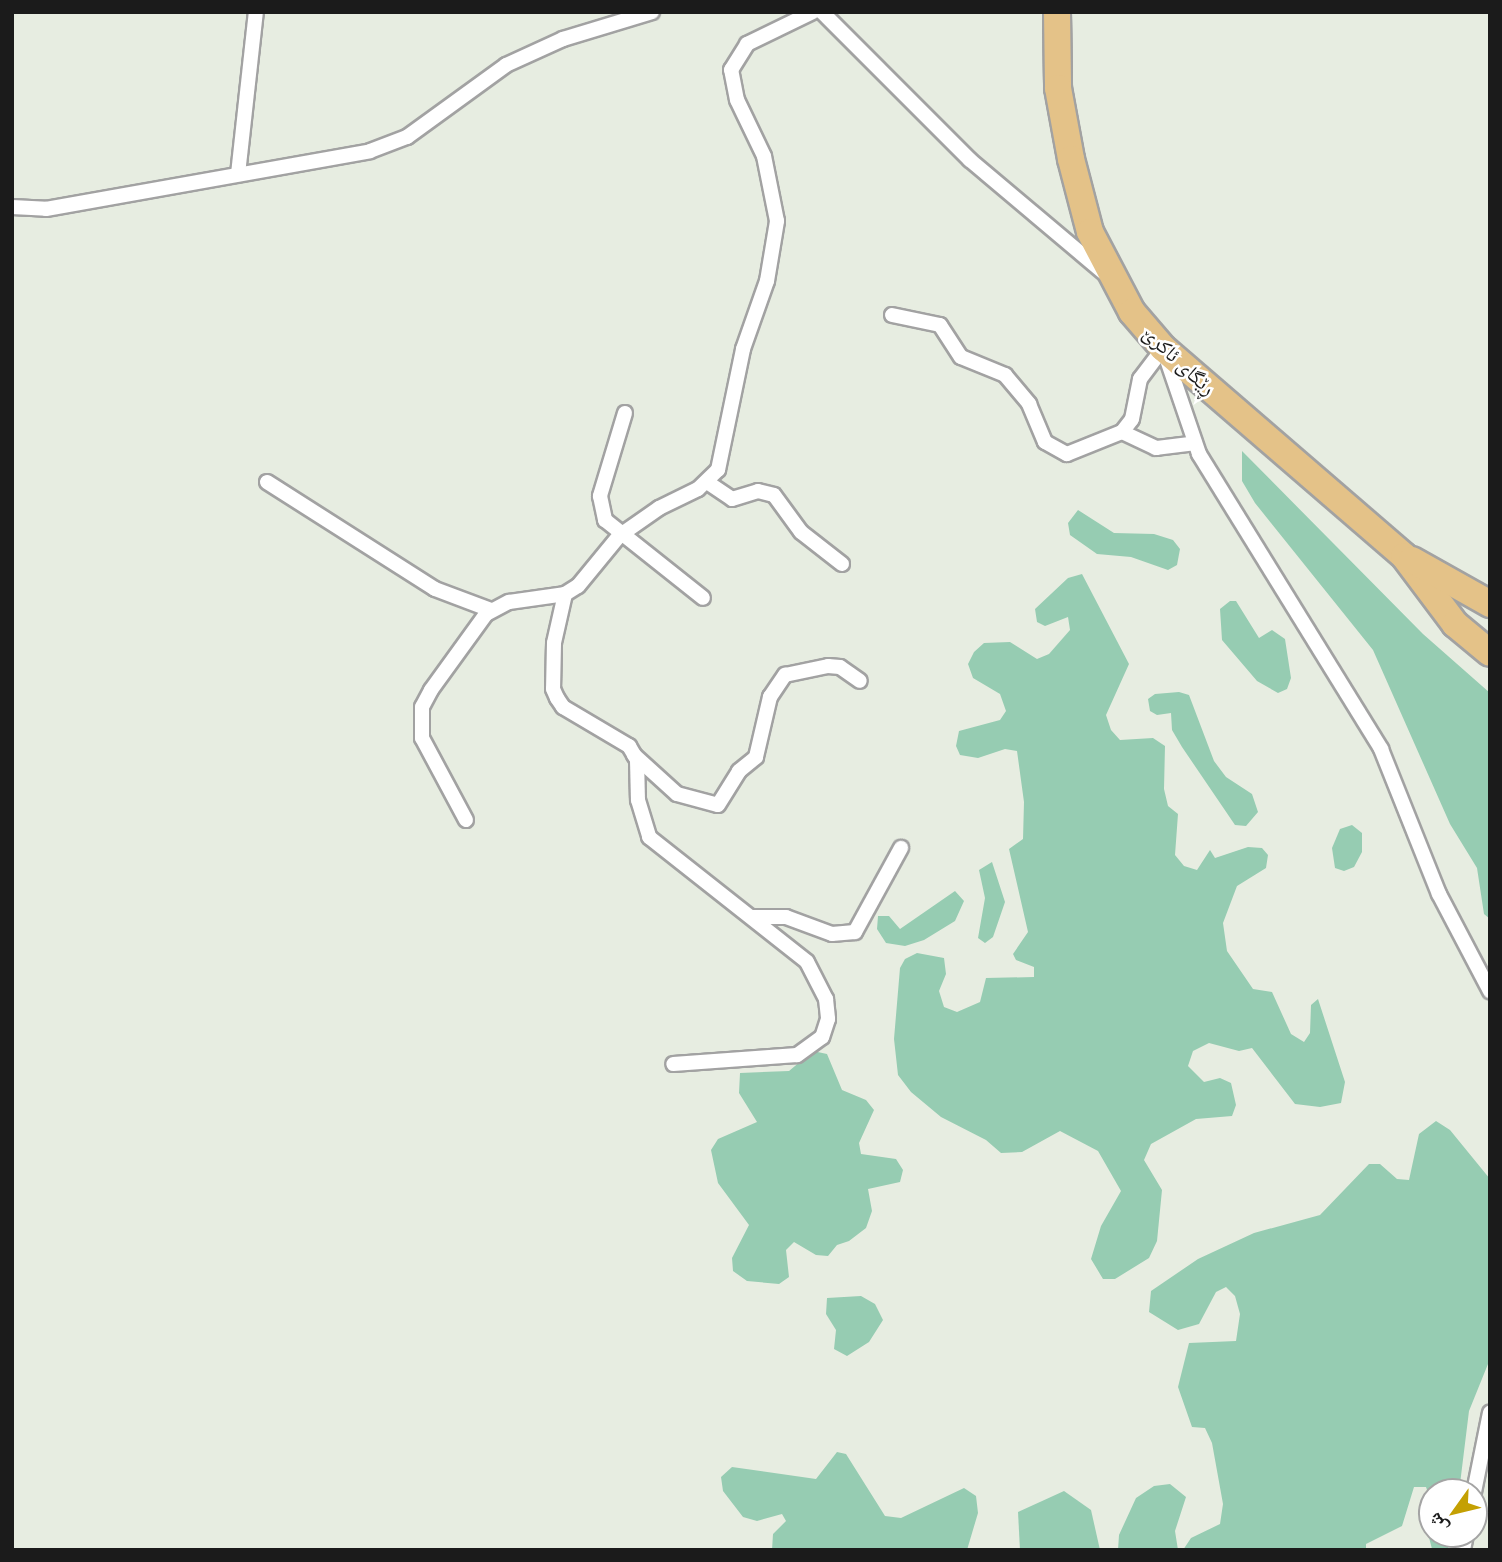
<!DOCTYPE html>
<html>
<head>
<meta charset="utf-8">
<style>
  body { margin:0 }
  #map { position:relative; width:1502px; height:1562px; overflow:hidden; background:#e7ede1; font-family:"Open Sans","Noto Naskh Arabic",sans-serif }
  div>[style] { position:absolute }
  .forest>* { inset:0; background:#96ccb2 }
  .roads { filter:drop-shadow(2px 0 #a2a2a2) drop-shadow(-2px 0 #a2a2a2) drop-shadow(0 2px #a2a2a2) drop-shadow(0 -2px #a2a2a2) }
  .street>* { height:14px; margin:-7px; padding:0 7px; transform-origin:7px; border-radius:7px; background:#fff }
  .highway>* { height:26px; margin:-13px; padding:0 13px; transform-origin:13px; border-radius:13px; background:#e4c288 }
  span { translate:-50% -50%; white-space:nowrap; text-align:center; line-height:1.15; -webkit-text-stroke:5px #fff; paint-order:stroke }
  .street-label { font-size:21px; color:#1b1b1b }
  .frame { position:absolute; inset:0; border:14px solid #1b1b1b; pointer-events:none }
  .north { position:absolute; left:1418px; top:1478px; width:70px; height:70px; box-sizing:border-box; background:#fff; border:2px solid #a4a4a4; border-radius:50%; rotate:236deg; font-size:19px; font-weight:700; line-height:28px; text-align:center; color:#1b1b1b }
  .north::after { content:''; display:block; margin:auto; width:24px; height:32px; background:#c4a003; clip-path:polygon(50% 0,100% 100%,50% 72%,0 100%) }
</style>
</head>
<body>
<div id="map">
  <div class="forest">
    <i style="clip-path:polygon(1242px 451px,1423px 634px,1490px 693px,1490px 919px,1484px 914px,1477px 868px,1450px 824px,1373px 650px,1255px 503px,1242px 481px)"></i>
    <i style="clip-path:polygon(1078px 510px,1114px 533px,1154px 534px,1173px 540px,1180px 549px,1177px 565px,1168px 570px,1131px 557px,1097px 554px,1070px 535px,1068px 523px)"></i>
    <i style="clip-path:polygon(1082px 574px,1129px 664px,1106px 715px,1111px 730px,1120px 740px,1153px 738px,1165px 746px,1164px 789px,1168px 806px,1178px 814px,1175px 855px,1184px 866px,1197px 870px,1210px 850px,1215px 858px,1248px 847px,1262px 848px,1268px 855px,1266px 868px,1237px 886px,1223px 923px,1227px 951px,1253px 989px,1272px 992px,1291px 1034px,1304px 1042px,1310px 1033px,1311px 1005px,1318px 999px,1345px 1082px,1341px 1103px,1320px 1107px,1295px 1104px,1252px 1048px,1239px 1051px,1209px 1043px,1193px 1051px,1188px 1066px,1204px 1082px,1220px 1078px,1231px 1083px,1236px 1105px,1232px 1116px,1196px 1119px,1151px 1144px,1144px 1160px,1162px 1190px,1157px 1241px,1149px 1258px,1115px 1279px,1103px 1279px,1091px 1259px,1101px 1226px,1121px 1191px,1098px 1151px,1060px 1131px,1022px 1152px,1001px 1153px,986px 1140px,941px 1117px,911px 1092px,898px 1075px,894px 1039px,900px 968px,905px 959px,917px 953px,944px 958px,946px 974px,939px 991px,944px 1007px,957px 1012px,980px 1002px,986px 978px,1034px 977px,1034px 967px,1016px 960px,1013px 954px,1028px 932px,1009px 849px,1023px 839px,1024px 802px,1017px 751px,1005px 749px,978px 758px,960px 755px,956px 746px,959px 731px,1000px 720px,1006px 711px,1000px 694px,973px 678px,968px 664px,974px 652px,984px 643px,1010px 642px,1037px 659px,1049px 654px,1070px 630px,1068px 617px,1045px 626px,1037px 622px,1035px 609px,1068px 578px)"></i>
    <i style="clip-path:polygon(1230px 601px,1236px 601px,1259px 638px,1272px 630px,1285px 639px,1291px 678px,1287px 689px,1278px 693px,1257px 681px,1222px 640px,1220px 609px)"></i>
    <i style="clip-path:polygon(1179px 692px,1189px 695px,1214px 761px,1226px 777px,1252px 794px,1258px 812px,1246px 826px,1235px 825px,1182px 747px,1172px 730px,1171px 713px,1157px 715px,1150px 711px,1148px 699px,1155px 694px)"></i>
    <i style="clip-path:polygon(1352px 825px,1362px 833px,1362px 852px,1354px 867px,1344px 871px,1335px 868px,1332px 848px,1340px 829px)"></i>
    <i style="clip-path:polygon(992px 862px,1005px 902px,993px 937px,985px 943px,978px 938px,985px 898px,979px 870px)"></i>
    <i style="clip-path:polygon(955px 891px,964px 901px,955px 921px,924px 940px,905px 946px,886px 943px,877px 929px,878px 916px,889px 916px,900px 929px)"></i>
    <i style="clip-path:polygon(813px 1051px,827px 1054px,842px 1090px,866px 1100px,874px 1110px,859px 1143px,861px 1154px,896px 1159px,903px 1170px,900px 1182px,868px 1189px,872px 1211px,866px 1228px,849px 1241px,837px 1245px,828px 1256px,816px 1255px,794px 1242px,786px 1250px,789px 1277px,779px 1284px,747px 1281px,733px 1271px,732px 1258px,749px 1225px,718px 1183px,711px 1150px,718px 1139px,757px 1122px,739px 1093px,740px 1073px,789px 1071px)"></i>
    <i style="clip-path:polygon(1436px 1121px,1450px 1130px,1490px 1179px,1490px 1359px,1469px 1411px,1459px 1492px,1432px 1492px,1432px 1534px,1451px 1534px,1448px 1549px,1432px 1549px,1426px 1526px,1431px 1502px,1426px 1487px,1414px 1487px,1402px 1526px,1366px 1544px,1366px 1550px,1183px 1550px,1191px 1538px,1220px 1524px,1223px 1504px,1212px 1443px,1205px 1428px,1192px 1427px,1178px 1387px,1189px 1343px,1236px 1341px,1240px 1314px,1235px 1296px,1226px 1287px,1216px 1292px,1199px 1324px,1178px 1330px,1149px 1312px,1151px 1291px,1198px 1259px,1254px 1233px,1320px 1215px,1369px 1164px,1380px 1164px,1397px 1179px,1409px 1180px,1419px 1134px)"></i>
    <i style="clip-path:polygon(861px 1296px,875px 1304px,883px 1320px,869px 1342px,847px 1356px,834px 1349px,836px 1330px,826px 1314px,827px 1298px)"></i>
    <i style="clip-path:polygon(837px 1452px,846px 1454px,885px 1516px,901px 1518px,964px 1488px,976px 1496px,978px 1513px,967px 1550px,772px 1550px,773px 1534px,786px 1521px,782px 1514px,757px 1521px,743px 1517px,723px 1491px,721px 1477px,732px 1467px,816px 1479px)"></i>
    <i style="clip-path:polygon(1170px 1484px,1186px 1497px,1175px 1531px,1178px 1550px,1118px 1550px,1119px 1535px,1136px 1498px,1154px 1486px)"></i>
    <i style="clip-path:polygon(1064px 1491px,1091px 1510px,1100px 1550px,1020px 1550px,1018px 1512px)"></i>
  </div>
  <div class="roads">
    <div class="street">
      <i style="left:822px;top:12px;width:209px;rotate:45deg"></i>
      <i style="left:970px;top:160px;width:174px;rotate:40.1deg"></i>
      <i style="left:238px;top:174px;width:163px;rotate:-83.7deg"></i>
      <i style="left:12px;top:207px;width:34px;rotate:3deg"></i>
      <i style="left:46px;top:209px;width:329px;rotate:-10.1deg"></i>
      <i style="left:370px;top:151px;width:40px;rotate:-21deg"></i>
      <i style="left:407px;top:137px;width:122px;rotate:-36deg"></i>
      <i style="left:506px;top:65px;width:63px;rotate:-24.5deg"></i>
      <i style="left:563px;top:39px;width:93px;rotate:-16.9deg"></i>
      <i style="left:892px;top:315px;width:49px;rotate:11.8deg"></i>
      <i style="left:940px;top:325px;width:38px;rotate:57deg"></i>
      <i style="left:961px;top:357px;width:48px;rotate:22.2deg"></i>
      <i style="left:1005px;top:375px;width:38px;rotate:50deg"></i>
      <i style="left:1029px;top:404px;width:41px;rotate:67.2deg"></i>
      <i style="left:1045px;top:442px;width:25px;rotate:29deg"></i>
      <i style="left:1067px;top:454px;width:59px;rotate:-21.8deg"></i>
      <i style="left:1122px;top:432px;width:16px;rotate:-52deg"></i>
      <i style="left:1132px;top:419px;width:41px;rotate:-78.7deg"></i>
      <i style="left:1140px;top:379px;width:39px;rotate:-53deg"></i>
      <i style="left:1163px;top:348px;width:112px;rotate:71.2deg"></i>
      <i style="left:1199px;top:454px;width:347px;rotate:58.3deg"></i>
      <i style="left:1381px;top:749px;width:156px;rotate:68.2deg"></i>
      <i style="left:1439px;top:894px;width:110px;rotate:62.3deg"></i>
      <i style="left:625px;top:413px;width:87px;rotate:106.8deg"></i>
      <i style="left:600px;top:496px;width:25px;rotate:78deg"></i>
      <i style="left:605px;top:520px;width:125px;rotate:38.5deg"></i>
      <i style="left:1122px;top:432px;width:38px;rotate:25deg"></i>
      <i style="left:1156px;top:448px;width:39px;rotate:-7deg"></i>
      <i style="left:267px;top:482px;width:199px;rotate:32.5deg"></i>
      <i style="left:435px;top:589px;width:60px;rotate:20.6deg"></i>
      <i style="left:707px;top:482px;width:30px;rotate:34deg"></i>
      <i style="left:732px;top:499px;width:27px;rotate:-17deg"></i>
      <i style="left:758px;top:491px;width:16px;rotate:14deg"></i>
      <i style="left:774px;top:495px;width:46px;rotate:53.9deg"></i>
      <i style="left:801px;top:532px;width:52px;rotate:38deg"></i>
      <i style="left:565px;top:594px;width:50px;rotate:102.7deg"></i>
      <i style="left:554px;top:643px;width:46px;rotate:91.2deg"></i>
      <i style="left:553px;top:689px;width:10px;rotate:66deg"></i>
      <i style="left:557px;top:698px;width:11px;rotate:56deg"></i>
      <i style="left:563px;top:707px;width:77px;rotate:30.6deg"></i>
      <i style="left:629px;top:746px;width:16px;rotate:60deg"></i>
      <i style="left:637px;top:760px;width:40px;rotate:88.6deg"></i>
      <i style="left:638px;top:800px;width:39px;rotate:73deg"></i>
      <i style="left:649px;top:837px;width:201px;rotate:38.3deg"></i>
      <i style="left:807px;top:962px;width:42px;rotate:62.8deg"></i>
      <i style="left:826px;top:999px;width:20px;rotate:84deg"></i>
      <i style="left:828px;top:1019px;width:19px;rotate:108deg"></i>
      <i style="left:822px;top:1037px;width:31px;rotate:144deg"></i>
      <i style="left:797px;top:1055px;width:124px;rotate:175.8deg"></i>
      <i style="left:634px;top:755px;width:58px;rotate:42.2deg"></i>
      <i style="left:677px;top:794px;width:42px;rotate:15deg"></i>
      <i style="left:718px;top:805px;width:40px;rotate:-58deg"></i>
      <i style="left:739px;top:771px;width:22px;rotate:-39deg"></i>
      <i style="left:756px;top:757px;width:62px;rotate:-76.9deg"></i>
      <i style="left:770px;top:697px;width:27px;rotate:-56deg"></i>
      <i style="left:785px;top:675px;width:44px;rotate:-11.8deg"></i>
      <i style="left:828px;top:666px;width:12px;rotate:5deg"></i>
      <i style="left:840px;top:667px;width:24px;rotate:35deg"></i>
      <i style="left:466px;top:820px;width:93px;rotate:-118.2deg"></i>
      <i style="left:422px;top:738px;width:31px;rotate:-90deg"></i>
      <i style="left:422px;top:707px;width:19px;rotate:-62deg"></i>
      <i style="left:431px;top:690px;width:94px;rotate:-54.1deg"></i>
      <i style="left:486px;top:614px;width:26px;rotate:-28deg"></i>
      <i style="left:509px;top:602px;width:57px;rotate:-8.1deg"></i>
      <i style="left:565px;top:594px;width:15px;rotate:-32deg"></i>
      <i style="left:578px;top:586px;width:65px;rotate:-50.6deg"></i>
      <i style="left:619px;top:536px;width:49px;rotate:-35deg"></i>
      <i style="left:659px;top:508px;width:43px;rotate:-26deg"></i>
      <i style="left:698px;top:489px;width:28px;rotate:-44deg"></i>
      <i style="left:718px;top:470px;width:124px;rotate:-78.3deg"></i>
      <i style="left:743px;top:349px;width:72px;rotate:-70.6deg"></i>
      <i style="left:767px;top:281px;width:61px;rotate:-80.5deg"></i>
      <i style="left:777px;top:221px;width:66px;rotate:-101.3deg"></i>
      <i style="left:764px;top:156px;width:62px;rotate:-115.7deg"></i>
      <i style="left:737px;top:100px;width:31px;rotate:-101deg"></i>
      <i style="left:731px;top:70px;width:31px;rotate:-58deg"></i>
      <i style="left:747px;top:44px;width:73px;rotate:-25.9deg"></i>
      <i style="left:752px;top:917px;width:34px"></i>
      <i style="left:786px;top:917px;width:49px;rotate:20.3deg"></i>
      <i style="left:832px;top:934px;width:23px;rotate:-5deg"></i>
      <i style="left:855px;top:932px;width:96px;rotate:-61.3deg"></i>
      <i style="left:1474px;top:1492px;width:81px;rotate:-78.6deg"></i>
      <i style="left:1463px;top:1550px;width:16px;rotate:-79deg"></i>
    </div>
    <div class="highway">
      <i style="left:1057px;top:12px;width:76px;rotate:89.2deg"></i>
      <i style="left:1058px;top:88px;width:72px;rotate:79.6deg"></i>
      <i style="left:1071px;top:159px;width:75px;rotate:75.4deg"></i>
      <i style="left:1090px;top:232px;width:90px;rotate:62.3deg"></i>
      <i style="left:1132px;top:312px;width:48px;rotate:49.3deg"></i>
      <i style="left:1163px;top:348px;width:318px;rotate:40.8deg"></i>
      <i style="left:1404px;top:556px;width:85px;rotate:53.1deg"></i>
      <i style="left:1455px;top:624px;width:45px;rotate:39.6deg"></i>
      <i style="left:1412px;top:560px;width:90px;rotate:29.4deg"></i>
    </div>
  </div>
  <div class="street-label">
    <span style="left:1180px;top:360px;rotate:43deg">ڕێگای ئاکرێ</span>
  </div>
  <div class="frame"></div>
  <div class="north">ش</div>
</div>
</body>
</html>
